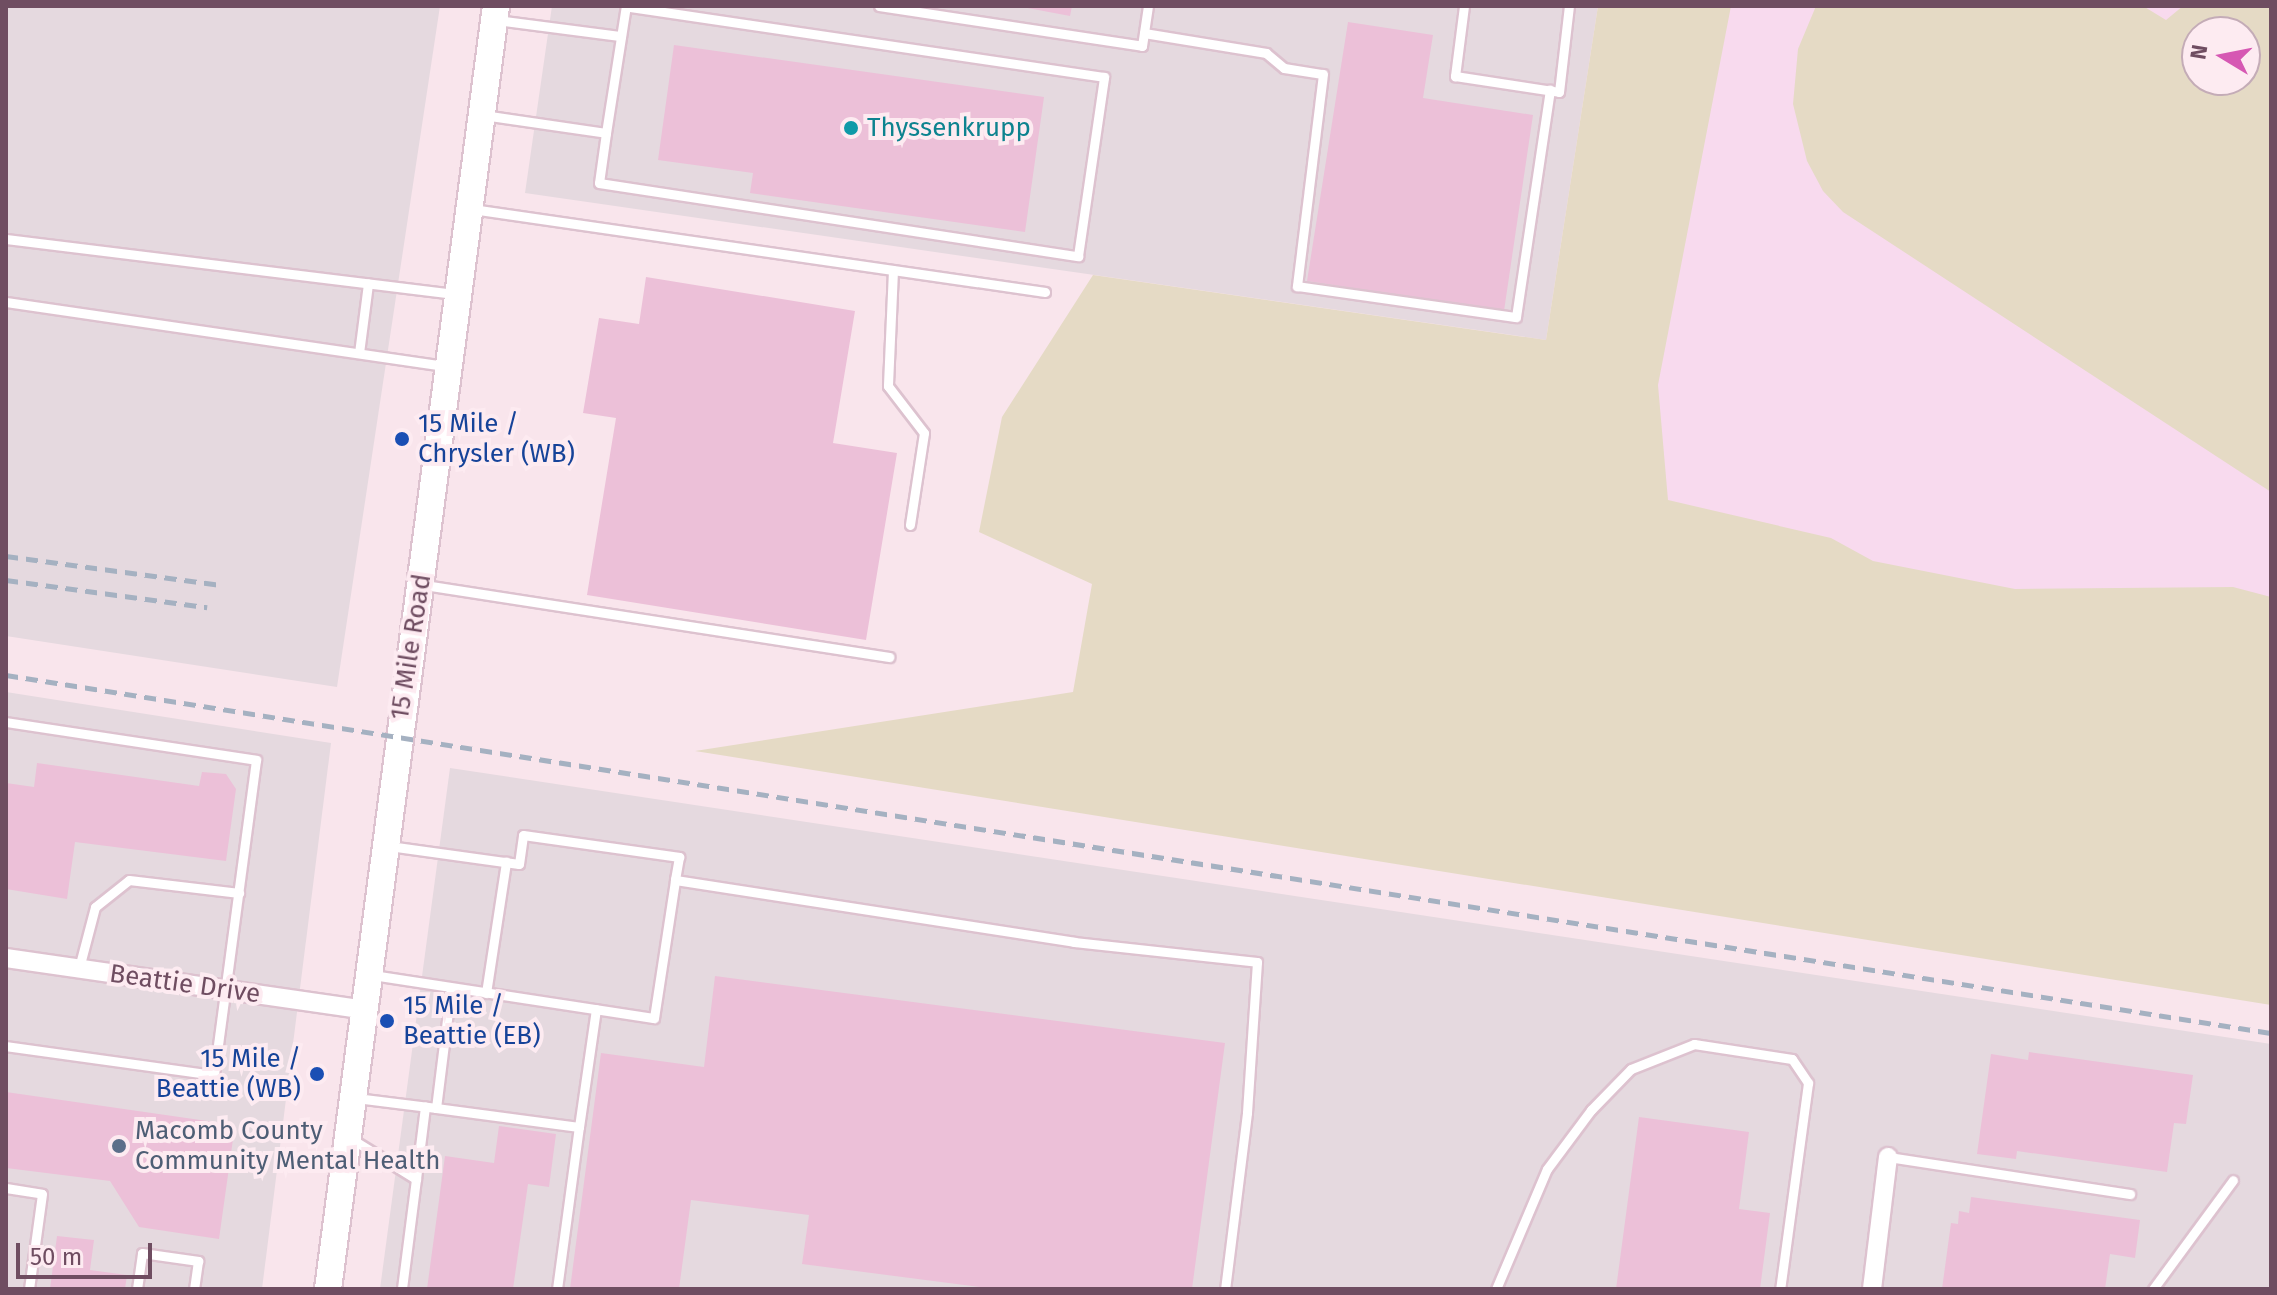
<!DOCTYPE html>
<html>
<head>
<meta charset="utf-8">
<style>
  body { margin:0 }
  #map { position:relative; width:2277px; height:1295px; overflow:hidden; background:#f9e5ec; font-family:"Fira Sans",sans-serif }
  div>[style] { position:absolute }
  .commercial>* { inset:0; background:#f8daee }
  .industrial>* { inset:0; background:#e5d9df }
  .green>* { inset:0; background:#e5dac5 }
  .building>* { inset:0; background:#ecc0d8 }
  .roads { filter:drop-shadow(2px 0 #ddc2cf) drop-shadow(-2px 0 #ddc2cf) drop-shadow(0 2px #ddc2cf) drop-shadow(0 -2px #ddc2cf) }
  .service>* { height:9px; margin:-4.5px; padding:0 4.5px; transform-origin:4.5px; border-radius:4.5px; background:#fff }
  .minor>* { height:18px; margin:-9px; padding:0 9px; transform-origin:9px; border-radius:9px; background:#fff }
  .secondary>* { height:26px; margin:-13px; padding:0 13px; transform-origin:13px; border-radius:13px; background:#fff }
  .rail>* { height:5px; margin-top:-2.5px; transform-origin:0; background:repeating-linear-gradient(90deg,#a5b1c1 0 12px,transparent 0 20px) }
  .dots>* { width:22px; height:22px; translate:-50% -50%; box-sizing:border-box; border:4px solid #fdebf1; border-radius:50% }
  span { translate:-50% -50%; white-space:nowrap; text-align:center; line-height:1.15; -webkit-text-stroke:8px #fdebf1; paint-order:stroke }
  .culture-label { font-size:26px; color:#0d838f }
  .left { translate:0 -50%; text-align:left }
  .transit-label { font-size:26px; color:#164399 }
  .right { translate:-100% -50%; text-align:right }
  .street-label { font-size:26px; color:#6f4d61 }
  .service-label { font-size:26px; color:#4e5e75 }
  .frame { position:absolute; inset:0; border:8px solid #6f4d61; pointer-events:none }
  .north { position:absolute; left:2181px; top:16px; width:80px; height:80px; box-sizing:border-box; background:#fdebf1; border:2px solid #c4acb7; border-radius:50%; rotate:280deg; font-size:22px; font-weight:700; line-height:32px; text-align:center; color:#6f4d61 }
  .north::after { content:''; display:block; margin:auto; width:28px; height:36px; background:#d658b3; clip-path:polygon(50% 0,100% 100%,50% 72%,0 100%) }
  .scale { position:absolute; left:16px; top:1243px; width:136px; height:36px; box-sizing:border-box; border:4px solid #6f4d61; border-top:0; padding-left:10px; font-size:24px; line-height:28px; white-space:nowrap; color:#6f4d61; -webkit-text-stroke:6px #fdebf1; paint-order:stroke }
</style>
</head>
<body>
<div id="map">
  <div class="commercial">
    <i style="clip-path:polygon(evenodd,1601px 6px,2271px 6px,2271px 750px,1508px 638px,1601px 6px,2197px 32px,2245px 32px,2245px 80px,2197px 80px,2197px 32px)"></i>
  </div>
  <div class="industrial">
    <i style="clip-path:polygon(6px 6px,440px 6px,337px 687px,6px 636px)"></i>
    <i style="clip-path:polygon(552px 6px,1598px 6px,1546px 340px,525px 193px)"></i>
    <i style="clip-path:polygon(6px 692px,331px 743px,262px 1289px,6px 1289px)"></i>
    <i style="clip-path:polygon(450px 768px,2271px 1044px,2271px 1289px,380px 1289px)"></i>
  </div>
  <div class="green">
    <i style="clip-path:polygon(1598px 6px,1731px 6px,1658px 385px,1668px 500px,1831px 538px,1873px 561px,2015px 589px,2233px 587px,2271px 597px,2271px 1005px,695px 751px,1073px 692px,1092px 584px,979px 532px,1002px 417px,1093px 275px,1546px 340px)"></i>
    <i style="clip-path:polygon(evenodd,1816px 6px,2143px 6px,2166px 20px,2183px 6px,2271px 6px,2271px 492px,1843px 212px,1823px 191px,1807px 161px,1793px 104px,1798px 49px,1816px 6px,2197px 32px,2245px 32px,2245px 80px,2197px 80px,2197px 32px)"></i>
  </div>
  <div class="building">
    <i style="clip-path:polygon(1017px 6px,1072px 6px,1070px 16px)"></i>
    <i style="clip-path:polygon(1348px 22px,1433px 35px,1423px 98px,1533px 115px,1504px 311px,1307px 281px)"></i>
    <i style="clip-path:polygon(674px 45px,1044px 97px,1025px 232px,750px 193px,753px 173px,658px 160px)"></i>
    <i style="clip-path:polygon(646px 277px,855px 311px,833px 443px,897px 453px,866px 640px,587px 595px,616px 418px,583px 413px,599px 318px,639px 324px)"></i>
    <i style="clip-path:polygon(37px 763px,199px 786px,202px 772px,226px 774px,236px 789px,226px 861px,75px 842px,67px 899px,6px 889px,6px 783px,34px 787px)"></i>
    <i style="clip-path:polygon(715px 976px,1225px 1043px,1192px 1289px,995px 1289px,802px 1264px,809px 1215px,691px 1200px,679px 1289px,570px 1289px,601px 1053px,704px 1067px)"></i>
    <i style="clip-path:polygon(2029px 1052px,2193px 1075px,2186px 1124px,2174px 1123px,2167px 1172px,2017px 1151px,2016px 1159px,1977px 1154px,1991px 1054px,2028px 1060px)"></i>
    <i style="clip-path:polygon(6px 1092px,235px 1125px,219px 1239px,139px 1227px,110px 1181px,6px 1168px)"></i>
    <i style="clip-path:polygon(1639px 1117px,1749px 1132px,1739px 1209px,1770px 1213px,1760px 1289px,1616px 1289px)"></i>
    <i style="clip-path:polygon(499px 1126px,556px 1134px,549px 1187px,528px 1184px,513px 1289px,427px 1289px,445px 1156px,494px 1163px)"></i>
    <i style="clip-path:polygon(1971px 1197px,2140px 1220px,2135px 1258px,2110px 1254px,2105px 1289px,1942px 1289px,1951px 1223px,1958px 1224px,1959px 1211px,1969px 1213px)"></i>
    <i style="clip-path:polygon(57px 1236px,94px 1240px,90px 1270px,127px 1275px,125px 1289px,50px 1289px)"></i>
  </div>
  <div class="roads">
    <div class="service">
      <i style="left:879px;top:6px;width:266px;rotate:8.6deg"></i>
      <i style="left:1142px;top:46px;width:40px;rotate:-81.5deg"></i>
      <i style="left:1464px;top:6px;width:71px;rotate:97.3deg"></i>
      <i style="left:1455px;top:76px;width:105px;rotate:8.7deg"></i>
      <i style="left:1559px;top:92px;width:87px;rotate:-83.4deg"></i>
      <i style="left:497px;top:20px;width:125px;rotate:7.4deg"></i>
      <i style="left:1144px;top:33px;width:124px;rotate:9.3deg"></i>
      <i style="left:1266px;top:53px;width:23px;rotate:40deg"></i>
      <i style="left:1284px;top:68px;width:39px;rotate:9deg"></i>
      <i style="left:1323px;top:74px;width:214px;rotate:97deg"></i>
      <i style="left:1297px;top:286px;width:221px;rotate:8.1deg"></i>
      <i style="left:1516px;top:317px;width:230px;rotate:-81.5deg"></i>
      <i style="left:483px;top:115px;width:124px;rotate:8.3deg"></i>
      <i style="left:606px;top:133px;width:50px;rotate:98deg"></i>
      <i style="left:599px;top:183px;width:485px;rotate:8.7deg"></i>
      <i style="left:1078px;top:256px;width:181px;rotate:-81.7deg"></i>
      <i style="left:1104px;top:77px;width:483px;rotate:-171.6deg"></i>
      <i style="left:606px;top:133px;width:129px;rotate:-81.1deg"></i>
      <i style="left:472px;top:209px;width:579px;rotate:8.24deg"></i>
      <i style="left:6px;top:239px;width:454px;rotate:7deg"></i>
      <i style="left:893px;top:270px;width:116px;rotate:92.5deg"></i>
      <i style="left:888px;top:386px;width:59px;rotate:52.5deg"></i>
      <i style="left:924px;top:433px;width:93px;rotate:98.7deg"></i>
      <i style="left:6px;top:302px;width:445px;rotate:8.3deg"></i>
      <i style="left:359px;top:353px;width:70px;rotate:-82.6deg"></i>
      <i style="left:424px;top:585px;width:471px;rotate:8.8deg"></i>
      <i style="left:6px;top:722px;width:253px;rotate:8.6deg"></i>
      <i style="left:256px;top:760px;width:318px;rotate:97.6deg"></i>
      <i style="left:214px;top:1075px;width:210px;rotate:-172.1deg"></i>
      <i style="left:389px;top:846px;width:131px;rotate:7.9deg"></i>
      <i style="left:519px;top:864px;width:29px;rotate:-82deg"></i>
      <i style="left:523px;top:835px;width:158px;rotate:8deg"></i>
      <i style="left:679px;top:857px;width:23px;rotate:100deg"></i>
      <i style="left:79px;top:968px;width:63px;rotate:-75.3deg"></i>
      <i style="left:95px;top:907px;width:43px;rotate:-38.5deg"></i>
      <i style="left:129px;top:880px;width:111px;rotate:6.7deg"></i>
      <i style="left:372px;top:975px;width:285px;rotate:8.7deg"></i>
      <i style="left:654px;top:1018px;width:140px;rotate:-81.3deg"></i>
      <i style="left:675px;top:880px;width:404px;rotate:8.8deg"></i>
      <i style="left:1074px;top:942px;width:184px;rotate:6.2deg"></i>
      <i style="left:1257px;top:962px;width:151px;rotate:93.8deg"></i>
      <i style="left:1247px;top:1113px;width:177px;rotate:97.1deg"></i>
      <i style="left:486px;top:993px;width:133px;rotate:-81.3deg"></i>
      <i style="left:356px;top:1098px;width:81px;rotate:7.1deg"></i>
      <i style="left:436px;top:1108px;width:121px;rotate:-82.9deg"></i>
      <i style="left:436px;top:1108px;width:144px;rotate:7.6deg"></i>
      <i style="left:579px;top:1127px;width:119px;rotate:-81.8deg"></i>
      <i style="left:350px;top:1138px;width:78px;rotate:31.8deg"></i>
      <i style="left:416px;top:1179px;width:111px;rotate:97.3deg"></i>
      <i style="left:1888px;top:1157px;width:245px;rotate:8.7deg"></i>
      <i style="left:416px;top:1179px;width:73px;rotate:-82.9deg"></i>
      <i style="left:6px;top:1188px;width:36px;rotate:9deg"></i>
      <i style="left:42px;top:1194px;width:96px;rotate:97.8deg"></i>
      <i style="left:137px;top:1289px;width:36px;rotate:-82deg"></i>
      <i style="left:142px;top:1253px;width:57px;rotate:8.1deg"></i>
      <i style="left:198px;top:1261px;width:28px;rotate:98deg"></i>
      <i style="left:557px;top:1289px;width:163px;rotate:-82.3deg"></i>
      <i style="left:1496px;top:1289px;width:130px;rotate:-67deg"></i>
      <i style="left:1547px;top:1169px;width:74px;rotate:-53.3deg"></i>
      <i style="left:1591px;top:1110px;width:57px;rotate:-45.7deg"></i>
      <i style="left:1631px;top:1069px;width:68px;rotate:-21.6deg"></i>
      <i style="left:1694px;top:1044px;width:99px;rotate:8.7deg"></i>
      <i style="left:1792px;top:1059px;width:29px;rotate:56deg"></i>
      <i style="left:1808px;top:1083px;width:208px;rotate:97.7deg"></i>
      <i style="left:2153px;top:1289px;width:135px;rotate:-53.7deg"></i>
    </div>
    <div class="minor">
      <i style="left:6px;top:958px;width:363px;rotate:8.2deg"></i>
      <i style="left:1872px;top:1289px;width:133px;rotate:-83.1deg"></i>
    </div>
    <div class="secondary">
      <i style="left:328px;top:1289px;width:1294px;rotate:-82.54deg"></i>
    </div>
  </div>
  <div class="rail">
    <i style="left:6px;top:556px;width:217px;rotate:7.7deg"></i>
    <i style="left:6px;top:580px;width:203px;rotate:7.7deg"></i>
    <i style="left:6px;top:675px;width:2293px;rotate:8.98deg"></i>
  </div>
  <div class="dots">
    <i style="left:851px;top:128px;background:#0f9aa8"></i>
    <i style="left:402px;top:439px;background:#1a4fb4"></i>
    <i style="left:387px;top:1021px;background:#1a4fb4"></i>
    <i style="left:317px;top:1074px;background:#1a4fb4"></i>
    <i style="left:119px;top:1146px;background:#5c6f8a"></i>
  </div>
  <div class="culture-label">
    <span class="left" style="left:867px;top:128px">Thyssenkrupp</span>
  </div>
  <div class="transit-label">
    <span class="left" style="left:418px;top:439px">15 Mile /<br>Chrysler (WB)</span>
    <span class="left" style="left:403px;top:1021px">15 Mile /<br>Beattie (EB)</span>
    <span class="right" style="left:301px;top:1074px">15 Mile /<br>Beattie (WB)</span>
  </div>
  <div class="street-label">
    <span style="left:411px;top:647px;rotate:-81deg">15 Mile Road</span>
    <span style="left:185px;top:984px;rotate:8deg">Beattie Drive</span>
  </div>
  <div class="service-label">
    <span class="left" style="left:135px;top:1146px">Macomb County<br>Community Mental Health</span>
  </div>
  <div class="frame"></div>
  <div class="north">N</div>
  <div class="scale">50 m</div>
</div>
</body>
</html>
